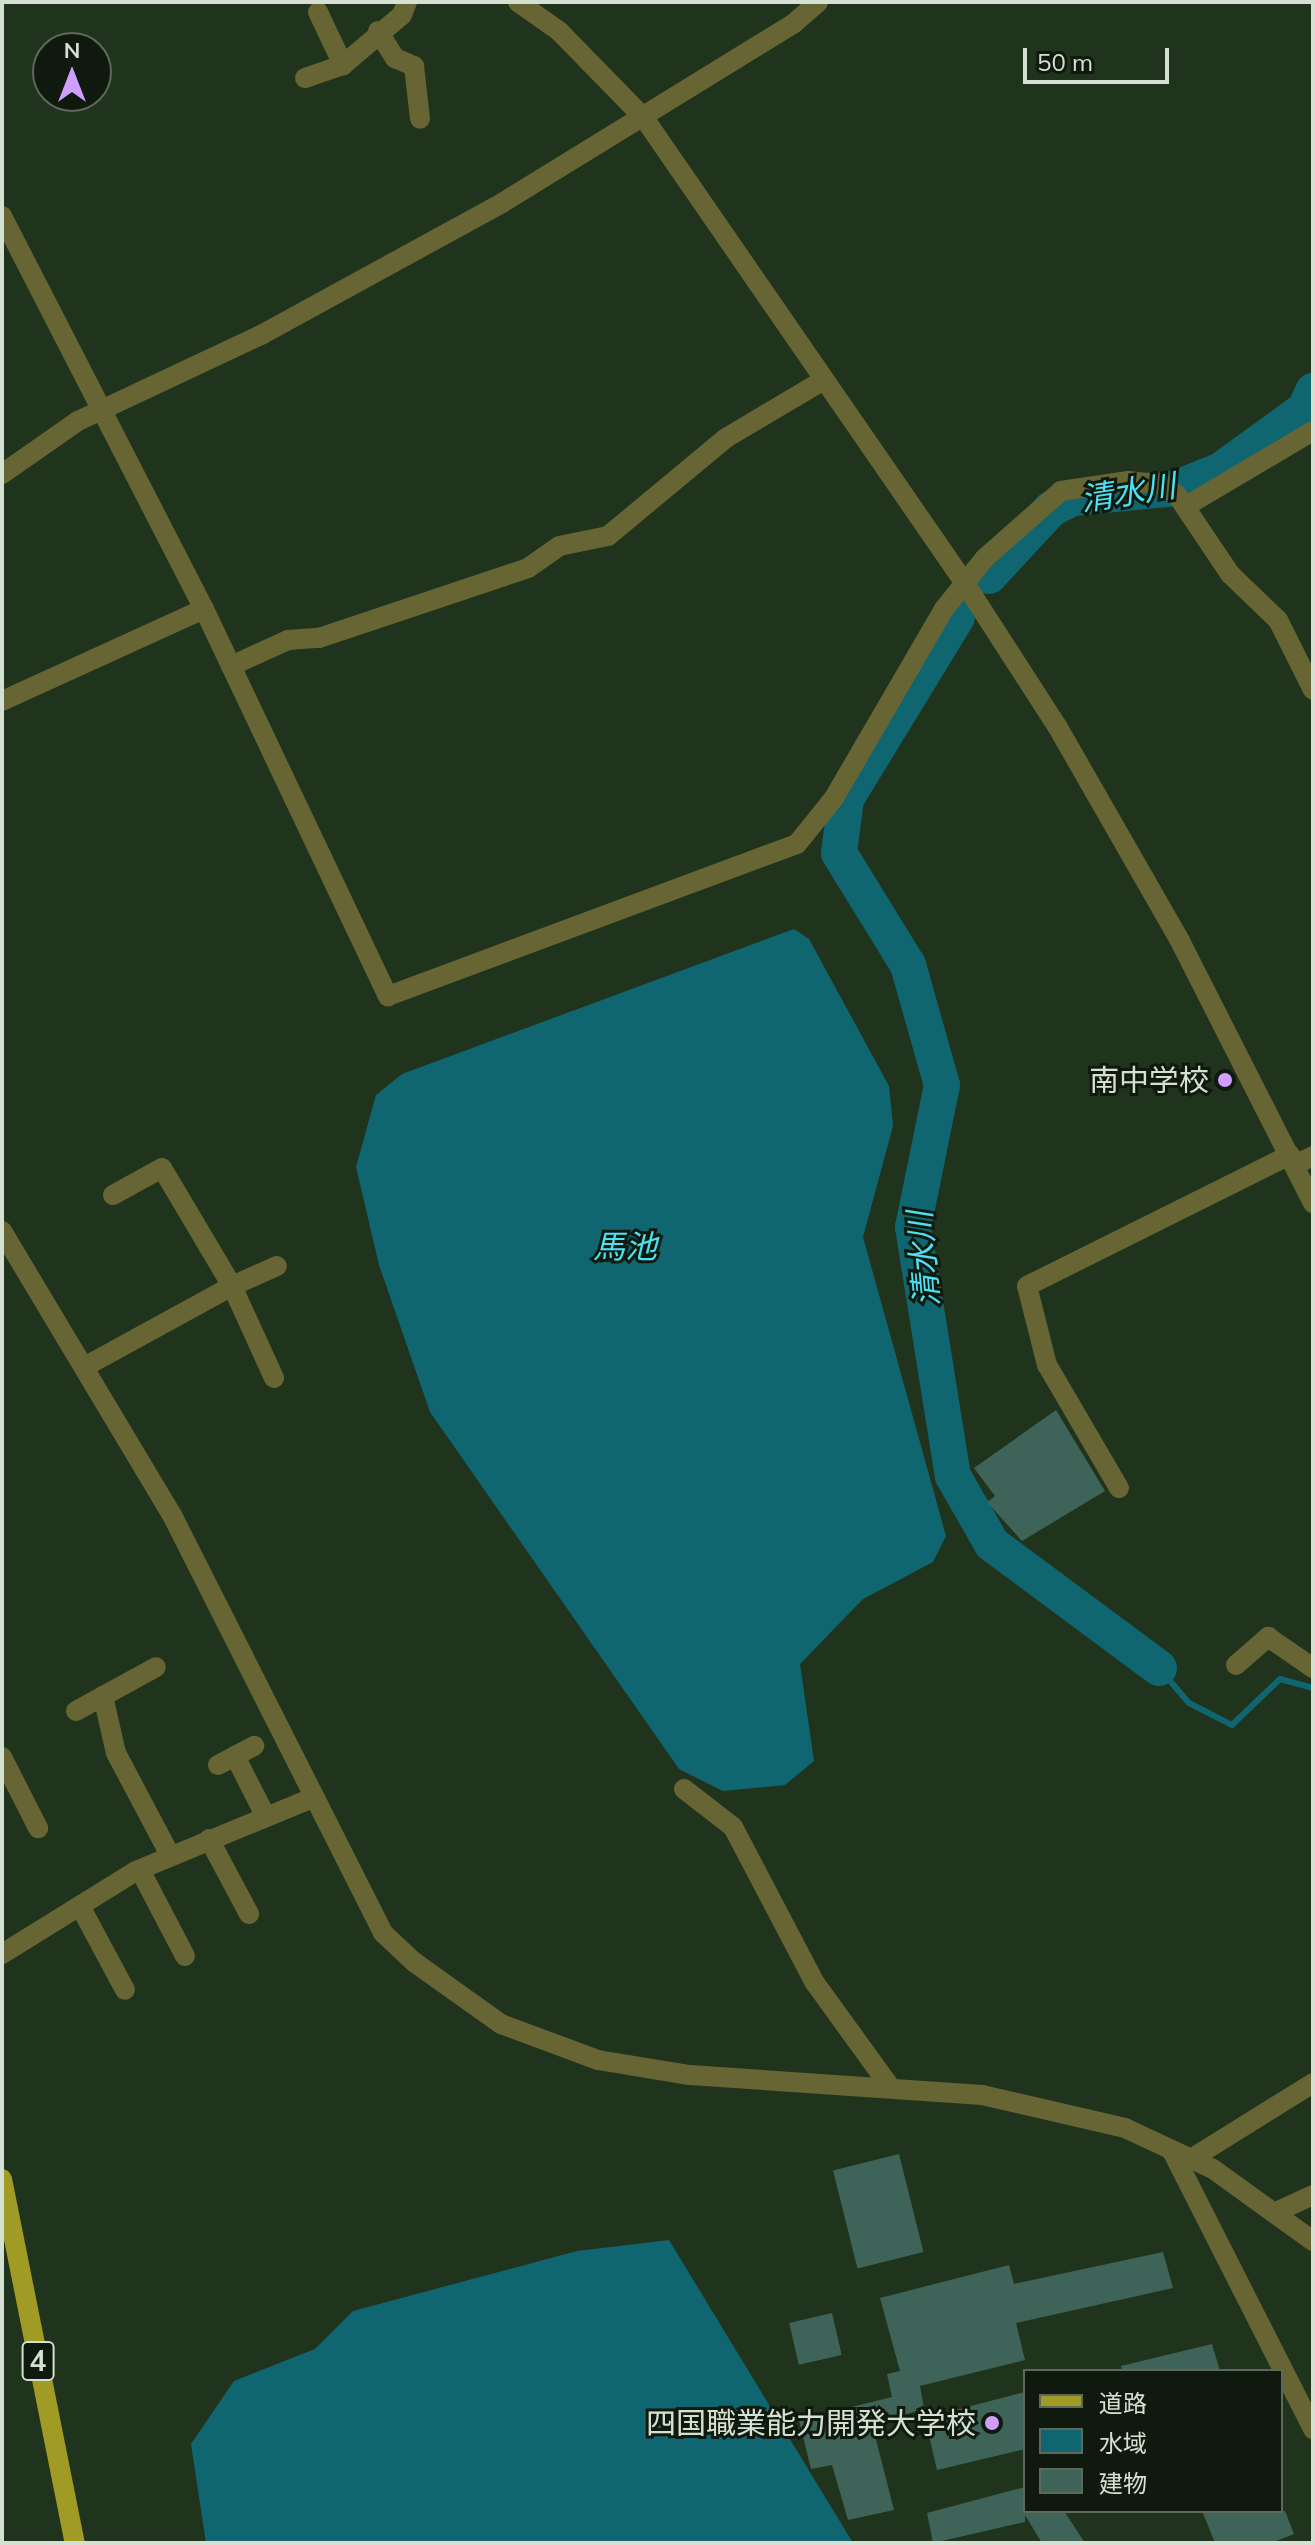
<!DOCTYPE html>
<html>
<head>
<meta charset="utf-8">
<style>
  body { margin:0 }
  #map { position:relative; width:1315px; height:2545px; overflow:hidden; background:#20341d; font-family:Mulish,"Noto Sans JP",sans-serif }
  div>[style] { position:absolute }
  .water>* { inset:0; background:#0f6670 }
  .stream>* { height:6px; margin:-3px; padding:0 3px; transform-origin:3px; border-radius:3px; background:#0f6670 }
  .river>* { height:36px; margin:-18px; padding:0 18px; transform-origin:18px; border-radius:18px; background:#0f6670 }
  .building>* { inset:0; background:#3e6459; transform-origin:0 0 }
  .minor>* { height:20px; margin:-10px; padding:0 10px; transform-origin:10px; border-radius:10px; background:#676534 }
  .major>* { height:20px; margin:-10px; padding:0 10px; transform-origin:10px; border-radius:10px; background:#9f9b25 }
  .dots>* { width:22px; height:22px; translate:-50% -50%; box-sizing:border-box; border:4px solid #10190e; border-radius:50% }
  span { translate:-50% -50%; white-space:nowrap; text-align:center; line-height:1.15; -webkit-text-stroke:6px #10190e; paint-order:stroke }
  .shield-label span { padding:2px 6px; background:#10190e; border:2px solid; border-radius:6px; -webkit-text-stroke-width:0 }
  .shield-label { font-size:28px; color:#d4e0d1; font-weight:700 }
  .poi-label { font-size:30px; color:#d4e0d1 }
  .right { translate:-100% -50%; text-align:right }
  .water-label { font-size:32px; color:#4be1f3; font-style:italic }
  .frame { position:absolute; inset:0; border:4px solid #d4e0d1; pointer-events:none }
  .legend { position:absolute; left:1023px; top:2369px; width:260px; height:144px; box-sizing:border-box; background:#10190e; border:2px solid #5e695c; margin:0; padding:10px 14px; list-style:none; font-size:24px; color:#d4e0d1 }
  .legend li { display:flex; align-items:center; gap:16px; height:40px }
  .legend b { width:40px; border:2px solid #5e695c }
  .north { position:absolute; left:32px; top:32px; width:80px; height:80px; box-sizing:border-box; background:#10190e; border:2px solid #5e695c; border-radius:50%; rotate:0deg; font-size:22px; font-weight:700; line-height:32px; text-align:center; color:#d4e0d1 }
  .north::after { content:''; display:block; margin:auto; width:28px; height:36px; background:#cf9eff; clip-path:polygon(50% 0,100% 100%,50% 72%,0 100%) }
  .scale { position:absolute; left:1023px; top:48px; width:146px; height:36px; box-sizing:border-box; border:4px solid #d4e0d1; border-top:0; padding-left:10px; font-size:24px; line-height:28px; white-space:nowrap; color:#d4e0d1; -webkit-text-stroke:6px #10190e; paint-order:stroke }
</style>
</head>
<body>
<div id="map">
  <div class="water">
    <i style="clip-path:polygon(794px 929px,809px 939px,889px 1086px,893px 1126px,863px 1237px,946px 1536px,933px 1562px,863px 1599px,800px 1664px,814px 1761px,785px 1785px,723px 1791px,679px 1769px,430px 1412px,379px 1265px,356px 1167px,376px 1095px,402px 1074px)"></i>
    <i style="clip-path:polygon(669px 2240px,853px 2543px,206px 2543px,191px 2444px,234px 2381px,315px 2349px,353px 2311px,577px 2251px)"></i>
  </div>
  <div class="stream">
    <i style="left:1159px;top:1668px;width:46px;rotate:49.4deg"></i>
    <i style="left:1189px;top:1703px;width:48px;rotate:27.1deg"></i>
    <i style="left:1232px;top:1725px;width:66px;rotate:-43.8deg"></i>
    <i style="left:1280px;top:1679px;width:34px;rotate:15deg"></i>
  </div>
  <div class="river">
    <i style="left:989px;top:576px;width:91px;rotate:-47.2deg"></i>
    <i style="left:1051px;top:509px;width:25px;rotate:-27deg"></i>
    <i style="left:1073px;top:498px;width:104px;rotate:-5.5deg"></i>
    <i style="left:1177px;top:488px;width:48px;rotate:-22.2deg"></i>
    <i style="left:1221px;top:470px;width:104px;rotate:-36deg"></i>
    <i style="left:1305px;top:409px;width:20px;rotate:-66deg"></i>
    <i style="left:957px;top:617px;width:213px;rotate:121.4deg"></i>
    <i style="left:846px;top:799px;width:54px;rotate:97.4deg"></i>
    <i style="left:839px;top:853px;width:132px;rotate:58.4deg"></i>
    <i style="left:908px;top:965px;width:125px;rotate:74.2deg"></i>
    <i style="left:942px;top:1085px;width:145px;rotate:101.5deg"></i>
    <i style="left:913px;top:1227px;width:252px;rotate:80.9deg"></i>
    <i style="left:953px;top:1476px;width:78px;rotate:60.2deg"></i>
    <i style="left:992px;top:1544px;width:208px;rotate:36.6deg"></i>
  </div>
  <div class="building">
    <i style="clip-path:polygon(1056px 1410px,1105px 1491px,1022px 1541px,987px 1502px,995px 1496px,974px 1468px)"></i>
    <i style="left:899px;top:2154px;width:101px;height:68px;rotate:76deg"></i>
    <i style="clip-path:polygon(1163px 2252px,1173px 2288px,1016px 2323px,1025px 2360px,920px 2386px,924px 2409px,872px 2424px,894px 2510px,848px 2520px,832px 2465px,811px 2469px,799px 2420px,892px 2397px,887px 2374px,900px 2371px,880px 2298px,1009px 2265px,1014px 2284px)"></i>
    <i style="left:832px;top:2313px;width:43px;height:44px;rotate:77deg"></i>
    <i style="clip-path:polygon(1212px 2344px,1220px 2371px,1122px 2371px,1121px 2366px)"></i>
    <i style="clip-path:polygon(1025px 2392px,1025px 2449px,937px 2470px,925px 2418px)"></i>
    <i style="clip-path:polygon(1025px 2487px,1025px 2511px,1064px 2511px,1085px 2543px,1042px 2543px,1025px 2515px,1025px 2522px,933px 2543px,927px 2513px)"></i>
    <i style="clip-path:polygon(1202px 2511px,1285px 2511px,1294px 2534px,1271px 2543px,1215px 2543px)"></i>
  </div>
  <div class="minor">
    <i style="left:518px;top:2px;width:50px;rotate:35.3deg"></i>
    <i style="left:559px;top:31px;width:122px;rotate:45.7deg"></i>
    <i style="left:644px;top:118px;width:567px;rotate:55.41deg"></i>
    <i style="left:966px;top:585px;width:168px;rotate:57.2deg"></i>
    <i style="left:1057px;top:726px;width:248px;rotate:60.2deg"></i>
    <i style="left:1180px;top:941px;width:294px;rotate:63.1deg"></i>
    <i style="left:318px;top:12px;width:59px;rotate:64.7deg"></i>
    <i style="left:378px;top:31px;width:32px;rotate:58deg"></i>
    <i style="left:395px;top:58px;width:21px;rotate:23deg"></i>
    <i style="left:414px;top:66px;width:53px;rotate:83.5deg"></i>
    <i style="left:305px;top:78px;width:40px;rotate:-18.9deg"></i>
    <i style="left:343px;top:65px;width:77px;rotate:-40.3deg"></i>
    <i style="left:402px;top:15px;width:14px;rotate:-69deg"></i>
    <i style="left:2px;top:216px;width:442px;rotate:62.8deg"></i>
    <i style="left:204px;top:609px;width:429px;rotate:64.6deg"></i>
    <i style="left:388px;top:996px;width:436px;rotate:-20.4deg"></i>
    <i style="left:797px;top:844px;width:59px;rotate:-51.2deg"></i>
    <i style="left:834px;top:798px;width:219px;rotate:-59.8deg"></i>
    <i style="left:944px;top:609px;width:65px;rotate:-51.2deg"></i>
    <i style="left:985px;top:558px;width:101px;rotate:-41.4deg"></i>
    <i style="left:1061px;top:491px;width:68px;rotate:-8.5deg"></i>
    <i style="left:1128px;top:481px;width:36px;rotate:6deg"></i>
    <i style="left:1164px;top:485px;width:16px;rotate:38deg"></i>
    <i style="left:1177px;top:495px;width:95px;rotate:56.1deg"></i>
    <i style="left:1230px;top:574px;width:66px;rotate:43.8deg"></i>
    <i style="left:1278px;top:620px;width:78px;rotate:63.4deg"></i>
    <i style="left:2px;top:474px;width:93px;rotate:-34.9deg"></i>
    <i style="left:78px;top:421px;width:202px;rotate:-25.2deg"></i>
    <i style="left:261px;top:335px;width:275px;rotate:-28.7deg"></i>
    <i style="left:502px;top:203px;width:342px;rotate:-31.6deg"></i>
    <i style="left:793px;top:24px;width:33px;rotate:-41deg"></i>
    <i style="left:1186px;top:506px;width:147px;rotate:-30.6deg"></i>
    <i style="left:231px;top:666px;width:63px;rotate:-24.5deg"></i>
    <i style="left:288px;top:640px;width:31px;rotate:-4deg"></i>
    <i style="left:319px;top:638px;width:220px;rotate:-18.5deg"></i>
    <i style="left:528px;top:568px;width:38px;rotate:-35deg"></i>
    <i style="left:559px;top:546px;width:50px;rotate:-11.5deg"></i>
    <i style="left:608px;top:536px;width:153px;rotate:-39.7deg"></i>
    <i style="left:726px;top:438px;width:112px;rotate:-30.7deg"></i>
    <i style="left:2px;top:701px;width:222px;rotate:-24.5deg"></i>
    <i style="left:1294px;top:1165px;width:21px;rotate:-25deg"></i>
    <i style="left:2px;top:1231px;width:331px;rotate:59.1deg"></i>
    <i style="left:172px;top:1515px;width:468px;rotate:63.2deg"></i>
    <i style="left:383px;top:1933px;width:42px;rotate:43.1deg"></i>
    <i style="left:414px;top:1962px;width:107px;rotate:35.5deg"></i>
    <i style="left:501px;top:2024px;width:103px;rotate:20.4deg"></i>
    <i style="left:598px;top:2060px;width:93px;rotate:9.3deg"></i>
    <i style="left:690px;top:2075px;width:293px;rotate:3.9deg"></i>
    <i style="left:982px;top:2095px;width:147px;rotate:13deg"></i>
    <i style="left:1125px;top:2128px;width:97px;rotate:25deg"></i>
    <i style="left:1213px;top:2169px;width:123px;rotate:35.8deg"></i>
    <i style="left:86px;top:1366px;width:166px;rotate:-28.7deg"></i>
    <i style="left:232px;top:1286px;width:137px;rotate:-120.7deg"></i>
    <i style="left:162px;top:1168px;width:56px;rotate:151.1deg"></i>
    <i style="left:274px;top:1378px;width:101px;rotate:-114.5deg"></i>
    <i style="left:232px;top:1286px;width:49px;rotate:-24deg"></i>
    <i style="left:1119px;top:1488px;width:143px;rotate:-120.3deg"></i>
    <i style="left:1047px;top:1365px;width:81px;rotate:-104.2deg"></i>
    <i style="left:1027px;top:1286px;width:294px;rotate:-26.5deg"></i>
    <i style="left:1236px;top:1665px;width:43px;rotate:-41.2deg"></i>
    <i style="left:1268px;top:1637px;width:55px;rotate:34.6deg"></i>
    <i style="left:103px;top:1696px;width:58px;rotate:77.2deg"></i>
    <i style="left:116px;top:1753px;width:115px;rotate:62.1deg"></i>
    <i style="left:76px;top:1711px;width:91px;rotate:-28.8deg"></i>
    <i style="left:235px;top:1756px;width:68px;rotate:63.1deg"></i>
    <i style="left:2px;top:1757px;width:80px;rotate:63.1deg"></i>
    <i style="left:218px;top:1765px;width:41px;rotate:-27.8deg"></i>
    <i style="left:684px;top:1789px;width:62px;rotate:37.8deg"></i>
    <i style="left:733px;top:1827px;width:176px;rotate:62.3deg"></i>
    <i style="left:815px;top:1983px;width:125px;rotate:54.1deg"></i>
    <i style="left:209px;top:1839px;width:85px;rotate:61.9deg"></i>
    <i style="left:140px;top:1870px;width:97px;rotate:62.4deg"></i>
    <i style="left:80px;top:1906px;width:95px;rotate:61.8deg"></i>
    <i style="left:2px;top:1954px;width:158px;rotate:-31.8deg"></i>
    <i style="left:136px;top:1871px;width:191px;rotate:-22.5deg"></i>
    <i style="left:1172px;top:2151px;width:312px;rotate:63.1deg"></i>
    <i style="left:1191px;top:2159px;width:144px;rotate:-31.9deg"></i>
    <i style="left:1274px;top:2213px;width:43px;rotate:-24.8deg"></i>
  </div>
  <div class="major">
    <i style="left:2px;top:2179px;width:371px;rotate:78.7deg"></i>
  </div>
  <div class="dots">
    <i style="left:1225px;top:1080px;background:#cf9eff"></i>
    <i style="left:992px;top:2423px;background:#cf9eff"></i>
  </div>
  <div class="shield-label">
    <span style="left:38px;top:2361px">4</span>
  </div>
  <div class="poi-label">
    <span class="right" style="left:1209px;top:1080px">南中学校</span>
    <span class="right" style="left:976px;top:2423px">四国職業能力開発大学校</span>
  </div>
  <div class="water-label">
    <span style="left:1128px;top:492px;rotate:-9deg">清水川</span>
    <span style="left:625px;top:1246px">馬池</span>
    <span style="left:923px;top:1259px;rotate:-95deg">清水川</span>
  </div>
  <div class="frame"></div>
  <ul class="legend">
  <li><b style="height:10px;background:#9f9b25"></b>道路</li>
  <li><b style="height:22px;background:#0f6670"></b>水域</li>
  <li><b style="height:22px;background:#3e6459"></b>建物</li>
  </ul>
  <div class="north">N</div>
  <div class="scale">50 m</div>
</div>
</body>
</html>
